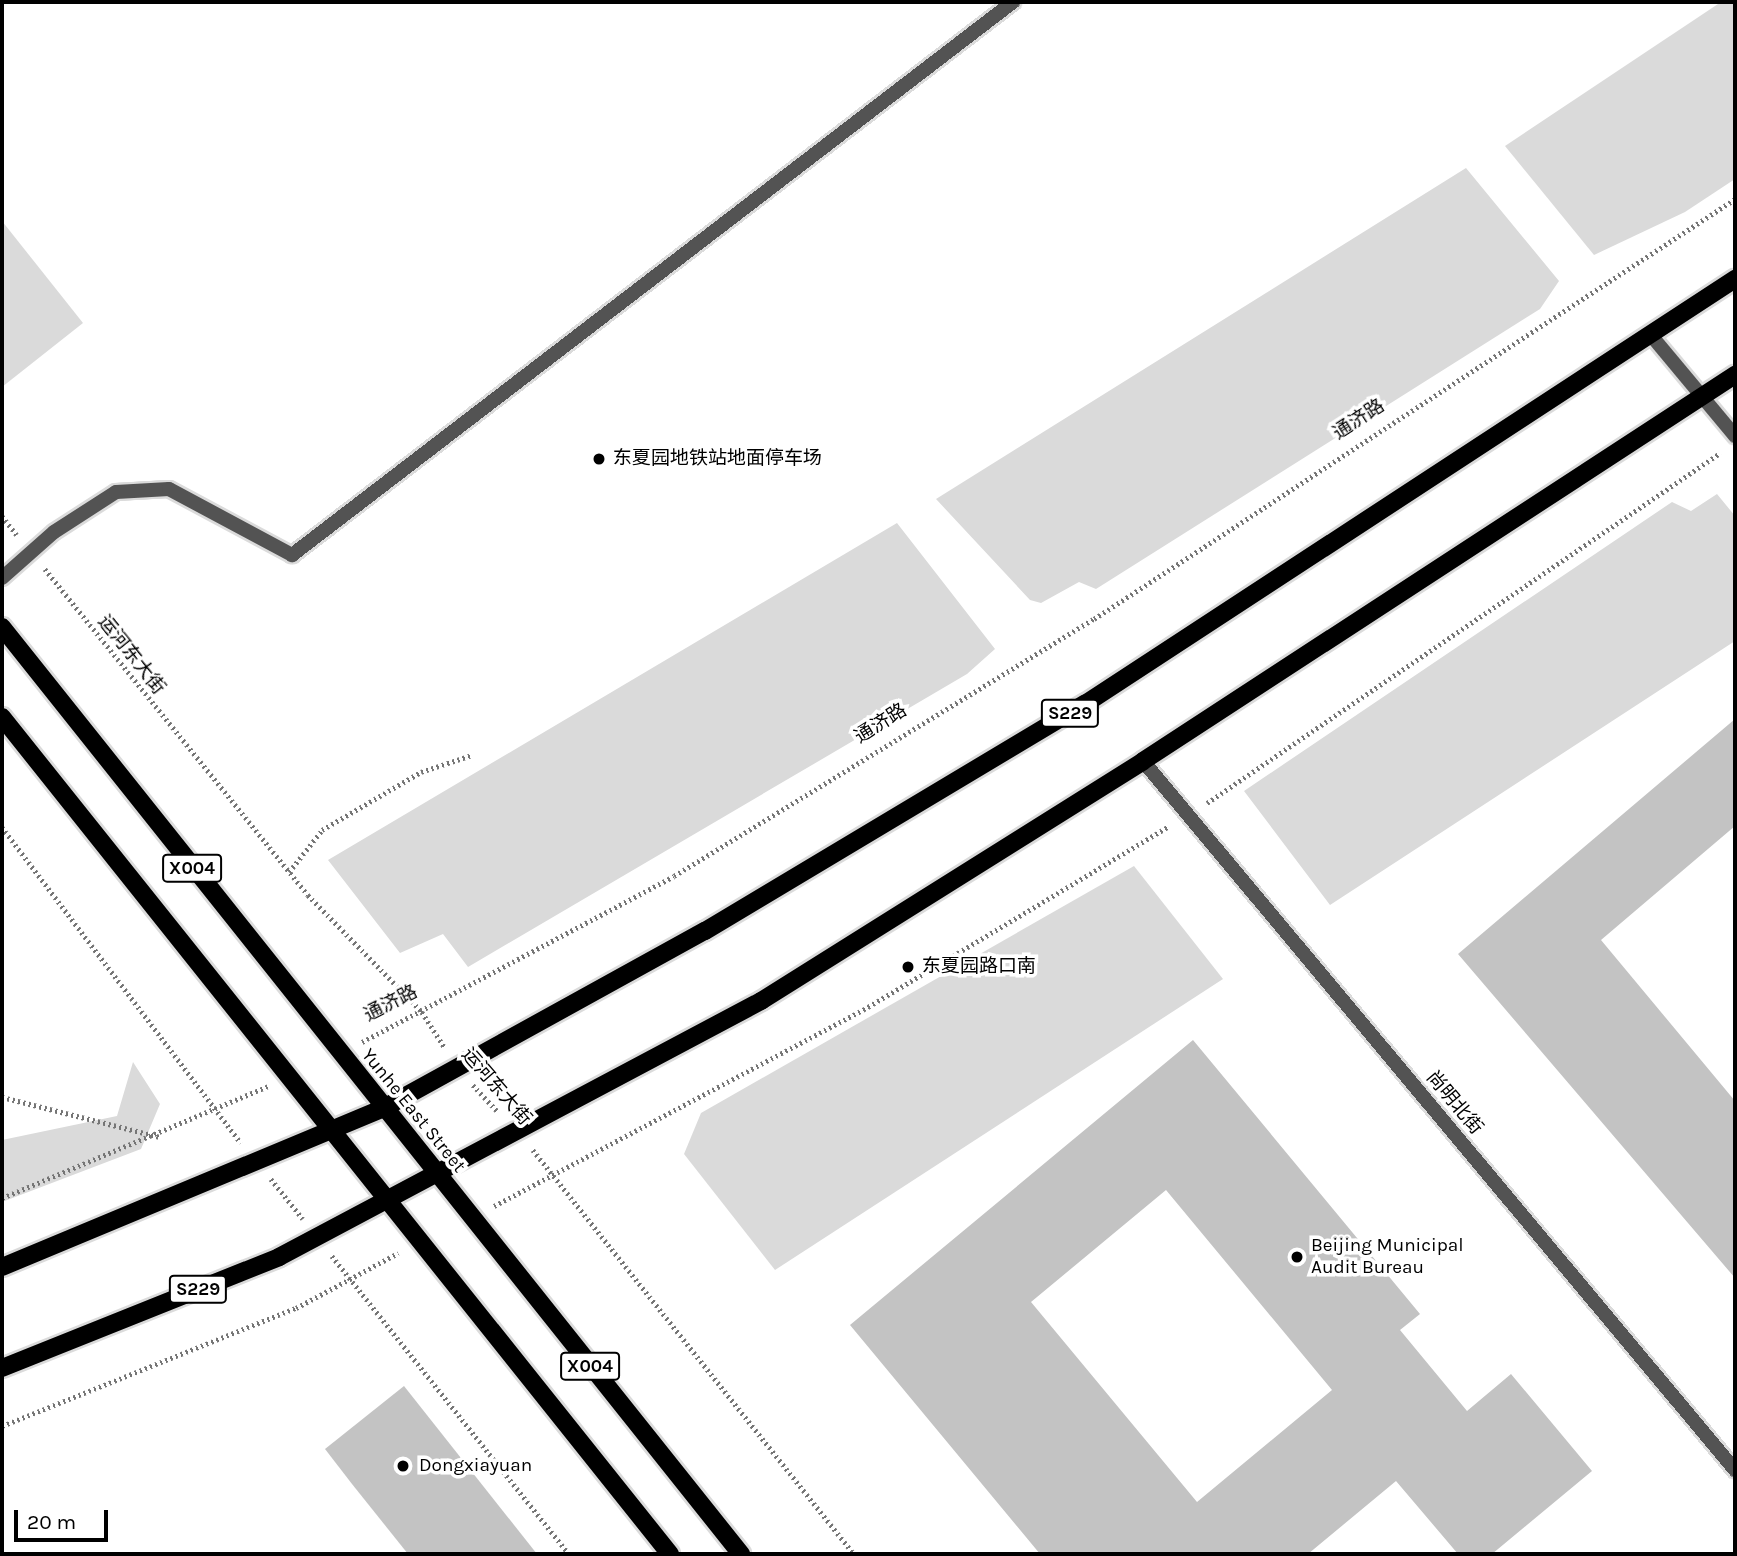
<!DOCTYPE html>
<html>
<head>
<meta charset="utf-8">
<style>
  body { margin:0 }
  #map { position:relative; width:1737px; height:1556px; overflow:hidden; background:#fff; font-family:Karla,"Noto Sans SC",sans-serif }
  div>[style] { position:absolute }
  .green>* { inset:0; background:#dadada }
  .building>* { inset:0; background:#c3c3c3 }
  .path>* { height:4.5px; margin-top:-2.25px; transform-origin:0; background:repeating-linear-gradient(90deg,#757575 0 2px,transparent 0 5.5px) }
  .roads { filter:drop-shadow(2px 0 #dbdbdb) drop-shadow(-2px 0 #dbdbdb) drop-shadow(0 2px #dbdbdb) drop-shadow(0 -2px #dbdbdb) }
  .minor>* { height:14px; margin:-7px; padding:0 7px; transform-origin:7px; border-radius:7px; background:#535353 }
  .tertiary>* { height:14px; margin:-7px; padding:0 7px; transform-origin:7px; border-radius:7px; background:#535353 }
  .primary>* { height:18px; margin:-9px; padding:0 9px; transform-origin:9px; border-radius:9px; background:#000 }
  .dots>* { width:19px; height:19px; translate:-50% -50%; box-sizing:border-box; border:4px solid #fff; border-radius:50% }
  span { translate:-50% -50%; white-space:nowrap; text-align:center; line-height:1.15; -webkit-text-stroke:7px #fff; paint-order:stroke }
  .shield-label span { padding:2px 5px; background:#fff; border:2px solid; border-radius:5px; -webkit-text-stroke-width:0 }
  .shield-label { font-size:18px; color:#000; font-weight:700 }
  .street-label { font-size:19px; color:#000 }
  .poi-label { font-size:19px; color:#000 }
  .left { translate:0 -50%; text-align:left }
  .frame { position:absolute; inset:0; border:4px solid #000; pointer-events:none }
  .scale { position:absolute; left:14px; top:1510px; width:94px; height:32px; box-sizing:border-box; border:4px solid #000; border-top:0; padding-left:9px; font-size:21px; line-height:24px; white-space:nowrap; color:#000; -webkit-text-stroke:5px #fff; paint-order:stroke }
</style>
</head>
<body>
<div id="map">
  <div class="green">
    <i style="clip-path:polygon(1721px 2px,1735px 2px,1735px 179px,1685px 212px,1594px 255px,1505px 146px)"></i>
    <i style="clip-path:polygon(1466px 168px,1559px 281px,1540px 309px,1096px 589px,1079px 582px,1041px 603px,1030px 600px,936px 499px)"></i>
    <i style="clip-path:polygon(2px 221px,83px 323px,2px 387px)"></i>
    <i style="clip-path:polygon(1717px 494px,1735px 516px,1735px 641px,1330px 905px,1244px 791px,1672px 502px,1691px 511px)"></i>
    <i style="clip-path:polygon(897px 523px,995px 649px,967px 674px,468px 967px,443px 934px,400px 953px,328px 860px)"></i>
    <i style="clip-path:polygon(1134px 866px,1223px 979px,775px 1270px,684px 1154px,701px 1113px)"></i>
    <i style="clip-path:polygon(133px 1062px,160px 1104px,141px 1149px,2px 1202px,2px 1140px,117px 1116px)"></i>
  </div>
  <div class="building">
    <i style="clip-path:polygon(1735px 719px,1735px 826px,1601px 940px,1735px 1101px,1735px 1278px,1458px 954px)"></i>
    <i style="clip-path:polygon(evenodd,1193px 1040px,1420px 1314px,1400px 1330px,1467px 1411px,1511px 1374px,1592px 1471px,1492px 1554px,1458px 1554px,1396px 1481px,1308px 1554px,1040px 1554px,850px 1325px,1193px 1040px,1166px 1190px,1332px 1390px,1197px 1502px,1031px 1302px,1166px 1190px)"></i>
    <i style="clip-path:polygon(404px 1386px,537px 1554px,408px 1554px,352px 1484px,325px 1449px)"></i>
  </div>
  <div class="path">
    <i style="left:2px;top:516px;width:24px;rotate:52deg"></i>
    <i style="left:45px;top:569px;width:419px;rotate:51.1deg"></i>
    <i style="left:308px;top:895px;width:163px;rotate:45.7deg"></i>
    <i style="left:422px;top:1012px;width:43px;rotate:57.4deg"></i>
    <i style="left:1207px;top:803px;width:621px;rotate:-34.3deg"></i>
    <i style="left:2px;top:827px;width:396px;rotate:52.9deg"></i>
    <i style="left:289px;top:872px;width:53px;rotate:-51.8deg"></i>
    <i style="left:322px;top:830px;width:115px;rotate:-30.4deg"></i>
    <i style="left:421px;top:772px;width:54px;rotate:-18.4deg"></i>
    <i style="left:362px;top:1042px;width:353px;rotate:-28deg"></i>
    <i style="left:674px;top:876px;width:492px;rotate:-31.5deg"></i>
    <i style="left:1094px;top:619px;width:766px;rotate:-33.23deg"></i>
    <i style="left:473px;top:1085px;width:37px;rotate:47deg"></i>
    <i style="left:2px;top:1097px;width:163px;rotate:14.2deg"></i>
    <i style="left:533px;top:1150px;width:516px;rotate:51.53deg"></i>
    <i style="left:271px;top:1179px;width:51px;rotate:51.3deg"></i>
    <i style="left:2px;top:1198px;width:289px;rotate:-22.8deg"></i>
    <i style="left:494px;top:1206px;width:424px;rotate:-28deg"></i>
    <i style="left:868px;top:1007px;width:351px;rotate:-31deg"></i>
    <i style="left:332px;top:1256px;width:381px;rotate:51.5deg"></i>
    <i style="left:2px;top:1426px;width:317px;rotate:-21.9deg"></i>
    <i style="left:296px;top:1308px;width:116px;rotate:-28.3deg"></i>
  </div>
  <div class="roads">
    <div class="minor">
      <i style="left:2px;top:578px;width:69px;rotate:-41.5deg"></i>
      <i style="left:54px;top:532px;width:74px;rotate:-32.8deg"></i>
      <i style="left:116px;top:492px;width:53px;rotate:-3.2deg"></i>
      <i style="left:169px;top:489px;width:140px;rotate:28.2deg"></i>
      <i style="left:292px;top:555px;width:909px;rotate:-37.49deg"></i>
    </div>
    <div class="tertiary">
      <i style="left:1650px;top:334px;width:133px;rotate:50.2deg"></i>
      <i style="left:1143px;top:761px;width:924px;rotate:50.14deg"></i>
    </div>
    <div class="primary">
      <i style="left:2px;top:627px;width:1186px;rotate:51.44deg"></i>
      <i style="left:2px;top:717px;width:1071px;rotate:51.41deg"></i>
      <i style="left:2px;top:1267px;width:412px;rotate:-22.6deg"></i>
      <i style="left:382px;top:1109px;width:369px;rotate:-28.9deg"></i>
      <i style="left:705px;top:931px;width:443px;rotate:-30.9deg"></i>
      <i style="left:1085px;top:704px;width:777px;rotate:-33.18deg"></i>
      <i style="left:2px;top:1368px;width:298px;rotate:-21.8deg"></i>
      <i style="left:279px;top:1257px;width:546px;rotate:-27.97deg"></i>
      <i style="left:761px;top:1001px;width:451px;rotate:-32.1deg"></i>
      <i style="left:1143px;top:761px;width:707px;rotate:-33.11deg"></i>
    </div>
  </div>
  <div class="dots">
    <i style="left:599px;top:459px;background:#000"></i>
    <i style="left:908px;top:967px;background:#000"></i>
    <i style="left:1297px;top:1257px;background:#000"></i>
    <i style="left:403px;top:1466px;background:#000"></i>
  </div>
  <div class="shield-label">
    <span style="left:1070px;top:713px">S229</span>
    <span style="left:192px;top:868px">X004</span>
    <span style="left:198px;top:1289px">S229</span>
    <span style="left:590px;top:1366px">X004</span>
  </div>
  <div class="street-label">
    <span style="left:1359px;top:420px;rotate:-33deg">通济路</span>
    <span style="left:131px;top:655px;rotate:51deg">运河东大街</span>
    <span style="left:881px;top:724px;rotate:-32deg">通济路</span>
    <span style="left:391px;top:1004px;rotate:-27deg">通济路</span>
    <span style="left:496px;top:1087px;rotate:49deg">运河东大街</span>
    <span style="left:1454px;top:1103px;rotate:50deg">尚明北街</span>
    <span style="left:413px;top:1111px;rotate:51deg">Yunhe East Street</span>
  </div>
  <div class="poi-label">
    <span class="left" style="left:613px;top:459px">东夏园地铁站地面停车场</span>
    <span class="left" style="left:922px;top:967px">东夏园路口南</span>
    <span class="left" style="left:1311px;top:1257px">Beijing Municipal<br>Audit Bureau</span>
    <span class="left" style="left:419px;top:1466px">Dongxiayuan</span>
  </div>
  <div class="frame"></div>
  <div class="scale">20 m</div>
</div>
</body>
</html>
